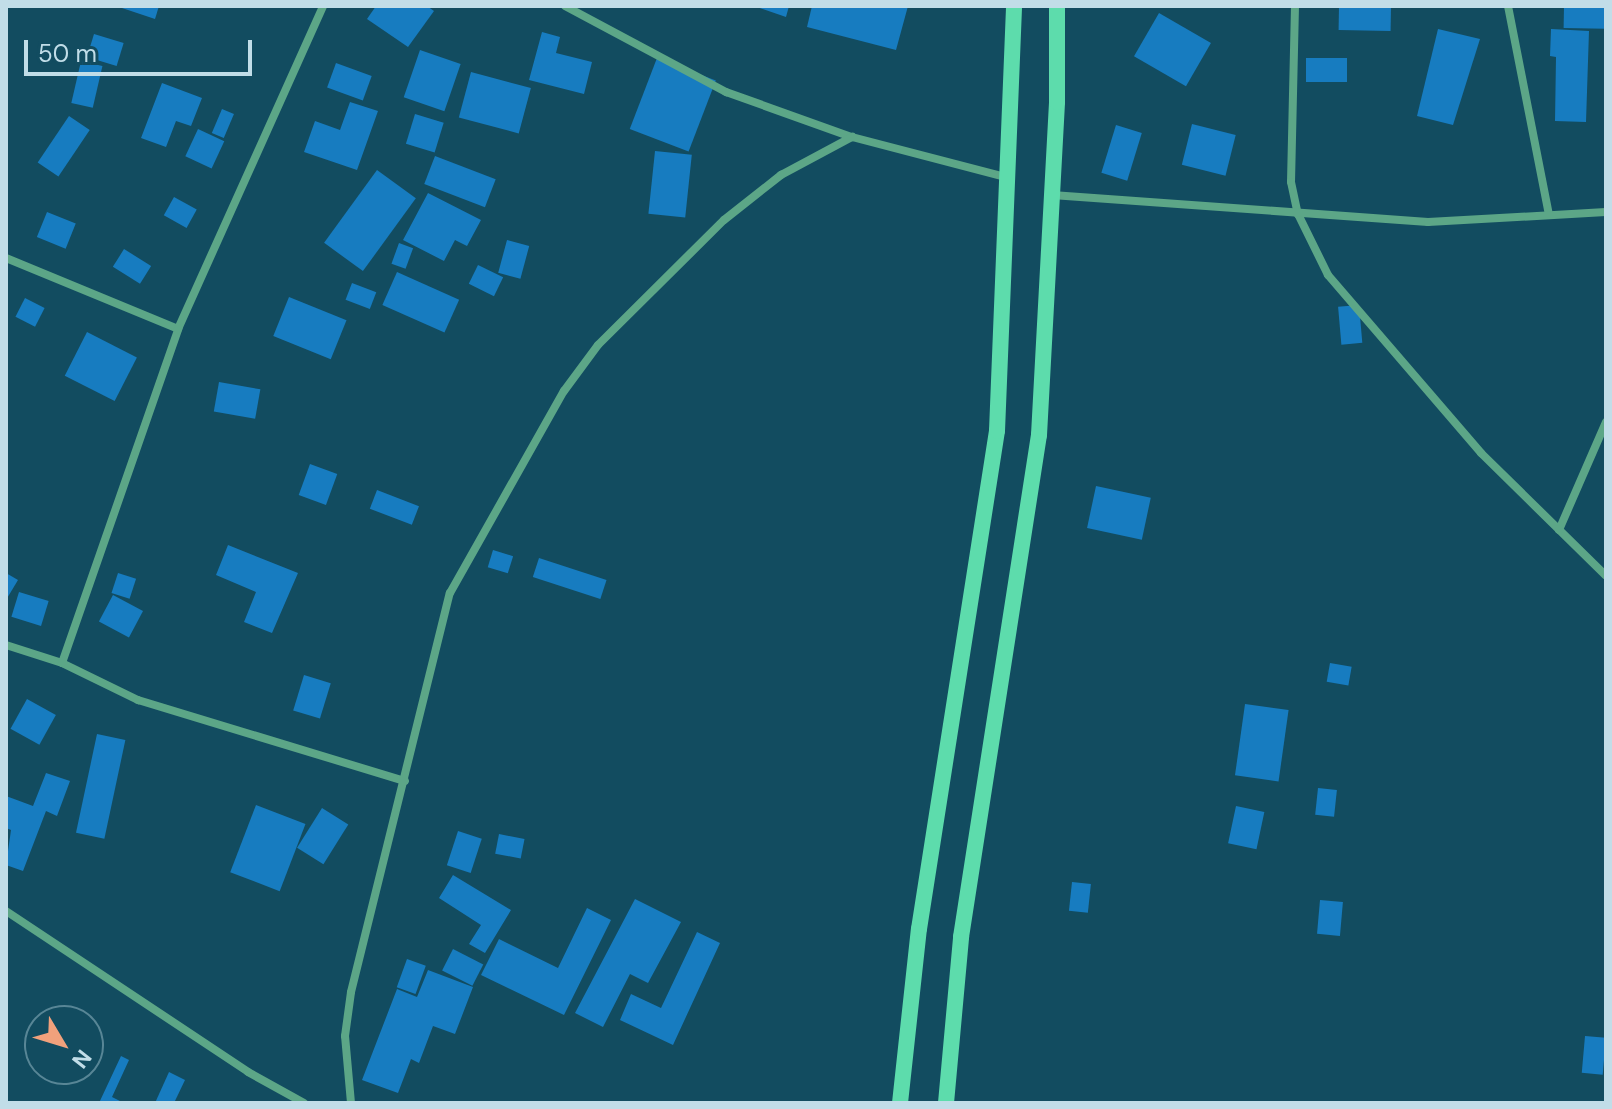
<!DOCTYPE html>
<html>
<head>
<meta charset="utf-8">
<style>
  body { margin:0 }
  #map { position:relative; width:1612px; height:1109px; overflow:hidden; background:#124c60; font-family:"DM Sans",sans-serif }
  div>[style] { position:absolute }
  .building>* { inset:0; background:#177cc0; transform-origin:0 0 }
  .street>* { height:8px; margin:-4px; padding:0 4px; transform-origin:4px; border-radius:4px; background:#5ca687 }
  .secondary>* { height:16px; margin:-8px; padding:0 8px; transform-origin:8px; border-radius:8px; background:#5ddcac }
  span { translate:-50% -50%; white-space:nowrap; text-align:center; line-height:1.15; -webkit-text-stroke:6px #124c60; paint-order:stroke }
  .frame { position:absolute; inset:0; border:8px solid #c1dde8; pointer-events:none }
  .north { position:absolute; left:24px; top:1005px; width:80px; height:80px; box-sizing:border-box; background:#124c60; border:2px solid #588696; border-radius:50%; rotate:128deg; font-size:22px; font-weight:700; line-height:32px; text-align:center; color:#c1dde8 }
  .north::after { content:''; display:block; margin:auto; width:28px; height:36px; background:#f1a17c; clip-path:polygon(50% 0,100% 100%,50% 72%,0 100%) }
  .scale { position:absolute; left:24px; top:40px; width:228px; height:36px; box-sizing:border-box; border:4px solid #c1dde8; border-top:0; padding-left:10px; font-size:24px; line-height:28px; white-space:nowrap; color:#c1dde8; -webkit-text-stroke:6px #124c60; paint-order:stroke }
</style>
</head>
<body>
<div id="map">
  <div class="building">
    <i style="clip-path:polygon(116px 6px,159px 6px,155px 19px)"></i>
    <i style="clip-path:polygon(376px 6px,427px 6px,434px 11px,408px 47px,367px 19px)"></i>
    <i style="clip-path:polygon(754px 6px,789px 6px,786px 17px)"></i>
    <i style="clip-path:polygon(812px 6px,908px 6px,896px 50px,807px 27px)"></i>
    <i style="left:1339px;top:6px;width:52px;height:24px;rotate:1deg"></i>
    <i style="left:1564px;top:6px;width:42px;height:22px;rotate:1deg"></i>
    <i style="left:1159px;top:13px;width:60px;height:50px;rotate:30deg"></i>
    <i style="clip-path:polygon(1438px 29px,1480px 39px,1453px 125px,1417px 116px)"></i>
    <i style="clip-path:polygon(1551px 29px,1589px 31px,1586px 122px,1555px 121px,1556px 57px,1550px 56px)"></i>
    <i style="clip-path:polygon(542px 32px,560px 37px,556px 53px,592px 62px,584px 94px,529px 80px)"></i>
    <i style="left:94px;top:34px;width:31px;height:24px;rotate:17deg"></i>
    <i style="left:420px;top:50px;width:43px;height:50px;rotate:19deg"></i>
    <i style="left:657px;top:58px;width:63px;height:76px;rotate:21deg"></i>
    <i style="left:1306px;top:58px;width:41px;height:24px"></i>
    <i style="left:81px;top:61px;width:22px;height:43px;rotate:13deg"></i>
    <i style="left:336px;top:63px;width:38px;height:26px;rotate:20deg"></i>
    <i style="left:471px;top:72px;width:62px;height:47px;rotate:15deg"></i>
    <i style="clip-path:polygon(162px 83px,202px 98px,191px 126px,176px 121px,166px 147px,141px 138px)"></i>
    <i style="clip-path:polygon(350px 102px,378px 111px,357px 170px,304px 152px,315px 121px,340px 130px)"></i>
    <i style="left:222px;top:109px;width:13px;height:26px;rotate:23deg"></i>
    <i style="left:415px;top:114px;width:30px;height:31px;rotate:17deg"></i>
    <i style="left:69px;top:116px;width:25px;height:56px;rotate:34deg"></i>
    <i style="left:1192px;top:124px;width:45px;height:42px;rotate:14deg"></i>
    <i style="left:1116px;top:125px;width:27px;height:50px;rotate:17deg"></i>
    <i style="left:198px;top:129px;width:29px;height:30px;rotate:25deg"></i>
    <i style="left:655px;top:151px;width:37px;height:63px;rotate:6deg"></i>
    <i style="left:435px;top:156px;width:65px;height:30px;rotate:21deg"></i>
    <i style="left:377px;top:170px;width:48px;height:90px;rotate:36deg"></i>
    <i style="clip-path:polygon(428px 193px,481px 220px,467px 246px,455px 240px,444px 261px,403px 240px)"></i>
    <i style="left:174px;top:197px;width:26px;height:21px;rotate:29deg"></i>
    <i style="left:47px;top:212px;width:31px;height:27px;rotate:22deg"></i>
    <i style="left:507px;top:240px;width:23px;height:34px;rotate:15deg"></i>
    <i style="left:399px;top:243px;width:15px;height:22px;rotate:20deg"></i>
    <i style="left:124px;top:249px;width:32px;height:21px;rotate:32deg"></i>
    <i style="left:478px;top:265px;width:28px;height:21px;rotate:26deg"></i>
    <i style="left:397px;top:272px;width:68px;height:36px;rotate:24deg"></i>
    <i style="left:352px;top:283px;width:26px;height:18px;rotate:21deg"></i>
    <i style="left:289px;top:297px;width:62px;height:42px;rotate:22deg"></i>
    <i style="left:25px;top:298px;width:22px;height:21px;rotate:27deg"></i>
    <i style="left:1359px;top:305px;width:38px;height:21px;rotate:85deg"></i>
    <i style="left:87px;top:332px;width:56px;height:49px;rotate:27deg"></i>
    <i style="left:219px;top:382px;width:42px;height:30px;rotate:10deg"></i>
    <i style="left:310px;top:464px;width:29px;height:33px;rotate:20deg"></i>
    <i style="left:1096px;top:486px;width:56px;height:43px;rotate:12deg"></i>
    <i style="left:377px;top:490px;width:45px;height:20px;rotate:21deg"></i>
    <i style="clip-path:polygon(228px 545px,298px 573px,272px 633px,244px 622px,256px 592px,216px 575px)"></i>
    <i style="left:493px;top:550px;width:21px;height:18px;rotate:17deg"></i>
    <i style="left:539px;top:558px;width:71px;height:20px;rotate:18deg"></i>
    <i style="clip-path:polygon(6px 573px,18px 580px,6px 600px)"></i>
    <i style="left:118px;top:573px;width:19px;height:21px;rotate:18deg"></i>
    <i style="left:19px;top:592px;width:31px;height:26px;rotate:17deg"></i>
    <i style="left:113px;top:595px;width:34px;height:30px;rotate:28deg"></i>
    <i style="left:1330px;top:663px;width:22px;height:19px;rotate:10deg"></i>
    <i style="left:304px;top:675px;width:28px;height:37px;rotate:17deg"></i>
    <i style="left:27px;top:699px;width:33px;height:34px;rotate:29deg"></i>
    <i style="left:1245px;top:704px;width:44px;height:72px;rotate:8deg"></i>
    <i style="left:97px;top:734px;width:29px;height:101px;rotate:12deg"></i>
    <i style="clip-path:polygon(46px 773px,70px 781px,57px 816px,46px 811px,23px 871px,6px 865px,11px 830px,6px 828px,6px 796px,33px 806px)"></i>
    <i style="left:1318px;top:788px;width:19px;height:27px;rotate:6deg"></i>
    <i style="left:256px;top:805px;width:53px;height:72px;rotate:21deg"></i>
    <i style="left:1236px;top:806px;width:29px;height:38px;rotate:12deg"></i>
    <i style="left:322px;top:808px;width:31px;height:47px;rotate:32deg"></i>
    <i style="left:458px;top:831px;width:25px;height:36px;rotate:18deg"></i>
    <i style="left:499px;top:834px;width:26px;height:20px;rotate:11deg"></i>
    <i style="clip-path:polygon(453px 875px,511px 910px,485px 953px,469px 944px,481px 925px,439px 898px)"></i>
    <i style="left:1072px;top:882px;width:19px;height:29px;rotate:6deg"></i>
    <i style="clip-path:polygon(635px 899px,681px 922px,648px 983px,630px 974px,603px 1027px,575px 1013px)"></i>
    <i style="left:1320px;top:900px;width:23px;height:34px;rotate:5deg"></i>
    <i style="clip-path:polygon(587px 908px,611px 920px,564px 1015px,481px 975px,499px 939px,558px 968px)"></i>
    <i style="clip-path:polygon(697px 932px,720px 943px,673px 1045px,620px 1020px,631px 994px,661px 1008px)"></i>
    <i style="left:453px;top:949px;width:34px;height:24px;rotate:27deg"></i>
    <i style="left:407px;top:959px;width:20px;height:30px;rotate:20deg"></i>
    <i style="clip-path:polygon(428px 970px,473px 987px,455px 1034px,433px 1026px,419px 1063px,411px 1059px,398px 1093px,362px 1080px,397px 989px,417px 997px)"></i>
    <i style="left:1585px;top:1036px;width:21px;height:37px;rotate:5deg"></i>
    <i style="clip-path:polygon(121px 1056px,129px 1060px,112px 1097px,124px 1103px,99px 1103px)"></i>
    <i style="clip-path:polygon(169px 1072px,185px 1080px,174px 1103px,155px 1103px)"></i>
  </div>
  <div class="street">
    <i style="left:565px;top:6px;width:183px;rotate:28.1deg"></i>
    <i style="left:726px;top:92px;width:134px;rotate:19.7deg"></i>
    <i style="left:852px;top:137px;width:159px;rotate:14.6deg"></i>
    <i style="left:1295px;top:6px;width:176px;rotate:91.3deg"></i>
    <i style="left:1291px;top:182px;width:33px;rotate:78deg"></i>
    <i style="left:1298px;top:214px;width:68px;rotate:63.8deg"></i>
    <i style="left:1328px;top:275px;width:235px;rotate:49.3deg"></i>
    <i style="left:1481px;top:453px;width:175px;rotate:44.5deg"></i>
    <i style="left:1508px;top:6px;width:213px;rotate:78.9deg"></i>
    <i style="left:1052px;top:195px;width:377px;rotate:4.1deg"></i>
    <i style="left:1428px;top:222px;width:178px;rotate:-3.2deg"></i>
    <i style="left:6px;top:258px;width:186px;rotate:22.4deg"></i>
    <i style="left:1559px;top:530px;width:118px;rotate:-66.5deg"></i>
    <i style="left:6px;top:645px;width:59px;rotate:17.8deg"></i>
    <i style="left:62px;top:663px;width:85px;rotate:26deg"></i>
    <i style="left:138px;top:700px;width:279px;rotate:16.9deg"></i>
    <i style="left:62px;top:663px;width:354px;rotate:-70.8deg"></i>
    <i style="left:178px;top:329px;width:354px;rotate:-65.8deg"></i>
    <i style="left:6px;top:911px;width:291px;rotate:33.6deg"></i>
    <i style="left:248px;top:1072px;width:64px;rotate:29deg"></i>
    <i style="left:351px;top:1103px;width:67px;rotate:-95.1deg"></i>
    <i style="left:345px;top:1036px;width:44px;rotate:-82.2deg"></i>
    <i style="left:351px;top:992px;width:411px;rotate:-76.1deg"></i>
    <i style="left:450px;top:593px;width:232px;rotate:-60.6deg"></i>
    <i style="left:564px;top:391px;width:57px;rotate:-53.5deg"></i>
    <i style="left:598px;top:345px;width:177px;rotate:-44.8deg"></i>
    <i style="left:724px;top:220px;width:73px;rotate:-38.3deg"></i>
    <i style="left:781px;top:175px;width:81px;rotate:-28.2deg"></i>
  </div>
  <div class="secondary">
    <i style="left:900px;top:1103px;width:175px;rotate:-83.8deg"></i>
    <i style="left:919px;top:929px;width:504px;rotate:-81.1deg"></i>
    <i style="left:997px;top:431px;width:425px;rotate:-87.7deg"></i>
    <i style="left:946px;top:1103px;width:167px;rotate:-84.8deg"></i>
    <i style="left:961px;top:937px;width:508px;rotate:-81.17deg"></i>
    <i style="left:1039px;top:435px;width:333px;rotate:-86.9deg"></i>
    <i style="left:1057px;top:102px;width:96px;rotate:-90deg"></i>
  </div>
  <div class="frame"></div>
  <div class="north">N</div>
  <div class="scale">50 m</div>
</div>
</body>
</html>
